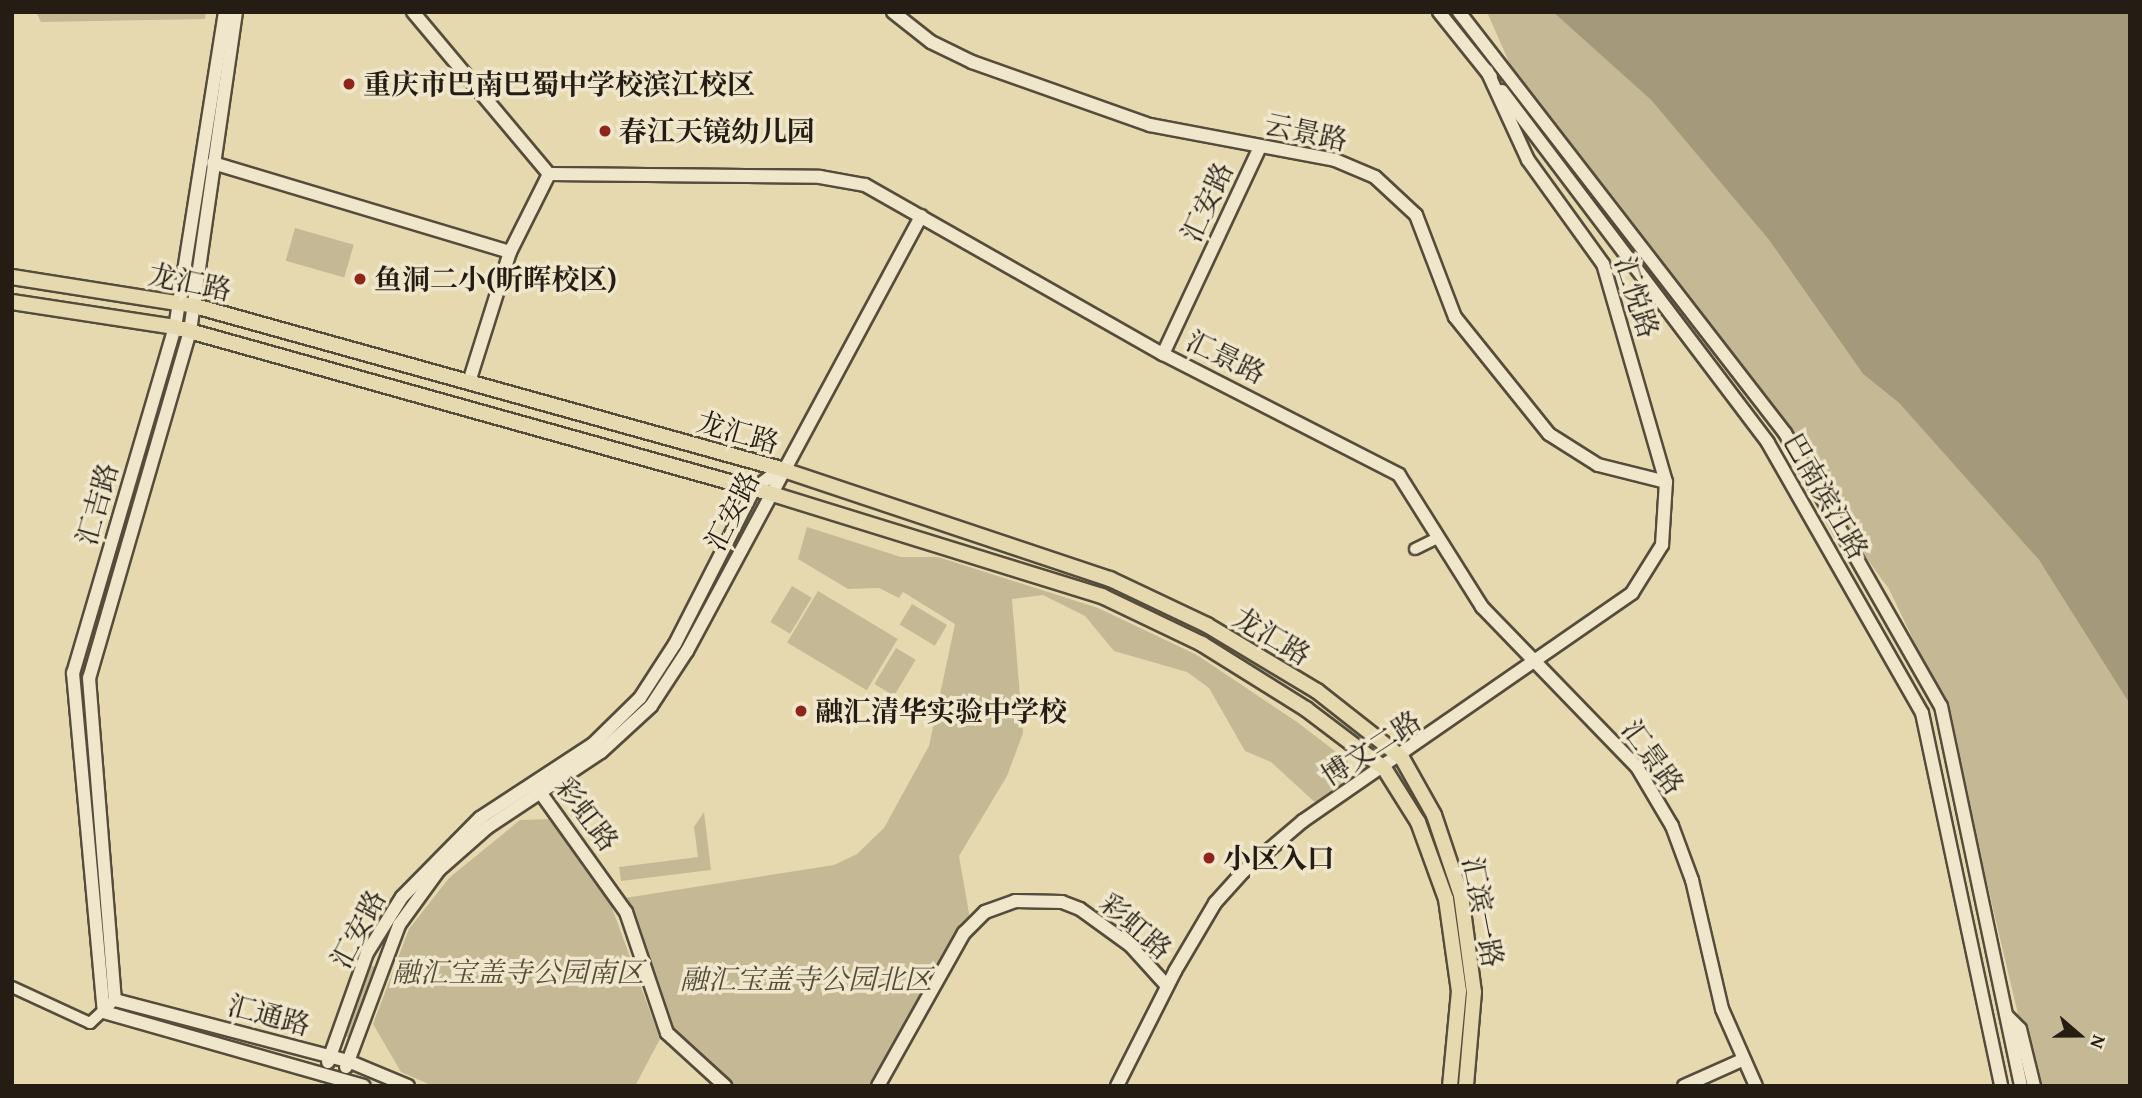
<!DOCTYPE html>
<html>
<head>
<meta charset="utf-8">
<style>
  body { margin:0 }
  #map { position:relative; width:2142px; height:1098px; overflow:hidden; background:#e6d9af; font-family:"Gentium Book Plus","Noto Serif SC",serif }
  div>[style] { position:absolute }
  .green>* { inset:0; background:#c5b995; transform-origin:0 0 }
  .water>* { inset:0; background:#a4997a }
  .roads { filter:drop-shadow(2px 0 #554c3b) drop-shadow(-2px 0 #554c3b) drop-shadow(0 2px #554c3b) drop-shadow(0 -2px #554c3b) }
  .street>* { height:10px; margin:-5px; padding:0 5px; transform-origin:5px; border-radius:5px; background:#efe6cb }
  .secondary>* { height:12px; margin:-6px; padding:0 6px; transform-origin:6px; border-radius:6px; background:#efe6cb }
  .primary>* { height:14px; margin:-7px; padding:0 7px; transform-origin:7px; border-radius:7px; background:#e6d9af }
  .dots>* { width:19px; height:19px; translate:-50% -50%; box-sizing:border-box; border:4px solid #efe6cb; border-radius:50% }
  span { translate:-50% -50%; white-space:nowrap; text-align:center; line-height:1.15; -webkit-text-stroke:7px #efe6cb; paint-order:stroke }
  .poi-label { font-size:28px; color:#251d14; font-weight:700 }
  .left { translate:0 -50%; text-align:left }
  .street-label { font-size:28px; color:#251d14 }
  .park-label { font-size:28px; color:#554c3b; font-style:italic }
  .frame { position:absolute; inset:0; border:14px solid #251d14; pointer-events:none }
  .north { position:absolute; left:2044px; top:1000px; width:70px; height:70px; -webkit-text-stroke:5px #efe6cb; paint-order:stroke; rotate:110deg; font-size:19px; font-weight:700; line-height:28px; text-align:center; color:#251d14 }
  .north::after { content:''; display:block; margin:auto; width:24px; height:32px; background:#251d14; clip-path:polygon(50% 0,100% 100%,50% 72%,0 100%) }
</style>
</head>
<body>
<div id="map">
  <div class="green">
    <i style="clip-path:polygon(36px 12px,206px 12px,205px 19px,41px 22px)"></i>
    <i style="clip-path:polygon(1487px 12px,1553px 12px,1651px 100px,1769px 240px,1863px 374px,1899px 403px,2039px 560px,2100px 650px,2130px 704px,2130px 1086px,2035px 1086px,1945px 706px,1889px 589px,1516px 78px)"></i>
    <i style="left:295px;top:228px;width:61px;height:34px;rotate:16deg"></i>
    <i style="clip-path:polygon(807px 527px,901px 557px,938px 557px,1098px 608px,1197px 655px,1297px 722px,1348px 761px,1350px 786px,1319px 806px,1271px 762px,1245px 751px,1209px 688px,1187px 672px,1114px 651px,1085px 616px,1043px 595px,1012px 599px,1023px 733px,1007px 776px,959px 856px,970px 919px,939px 961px,873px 1086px,734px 1086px,671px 1031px,625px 898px,834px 865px,857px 854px,884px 828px,929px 746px,955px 624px,903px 592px,899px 598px,879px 588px,848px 589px,798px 559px)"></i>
    <i style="left:792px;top:586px;width:23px;height:42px;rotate:31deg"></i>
    <i style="left:818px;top:591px;width:93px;height:60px;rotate:31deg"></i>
    <i style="left:912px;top:604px;width:41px;height:24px;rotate:31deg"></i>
    <i style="left:896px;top:648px;width:23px;height:42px;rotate:31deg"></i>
    <i style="clip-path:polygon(704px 812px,711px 870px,621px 881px,619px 867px,698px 857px,694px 827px)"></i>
    <i style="clip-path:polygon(552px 819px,607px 894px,660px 1039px,635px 1086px,433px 1086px,401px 1072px,373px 1024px,409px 929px,449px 878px,520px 820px)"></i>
    <i style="clip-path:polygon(370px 965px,376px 967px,350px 1038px,345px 1036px)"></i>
  </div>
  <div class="water">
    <i style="clip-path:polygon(1553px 12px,2130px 12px,2130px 704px,2039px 560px,1899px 403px,1863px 374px,1769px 240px,1651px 100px)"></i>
  </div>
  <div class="roads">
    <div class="street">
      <i style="left:1415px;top:549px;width:25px;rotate:-26deg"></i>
      <i style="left:12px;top:987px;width:86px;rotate:24.8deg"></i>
      <i style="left:90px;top:1023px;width:34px;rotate:-43deg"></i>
    </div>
    <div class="secondary">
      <i style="left:225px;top:12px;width:319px;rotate:99deg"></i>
      <i style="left:175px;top:327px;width:361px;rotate:106.4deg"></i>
      <i style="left:73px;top:673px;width:340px;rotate:84.8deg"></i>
      <i style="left:104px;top:1012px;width:270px;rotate:15.9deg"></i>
      <i style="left:236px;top:12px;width:322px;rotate:98.2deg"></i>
      <i style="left:190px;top:331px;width:361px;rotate:106.2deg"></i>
      <i style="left:89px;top:678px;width:323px;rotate:85.4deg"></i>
      <i style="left:115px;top:1000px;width:241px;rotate:14.7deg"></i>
      <i style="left:348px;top:1061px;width:65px;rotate:22.6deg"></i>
      <i style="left:413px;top:12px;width:212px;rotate:50deg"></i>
      <i style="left:549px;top:174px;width:271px;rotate:0.6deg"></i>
      <i style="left:820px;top:177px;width:46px;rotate:10.1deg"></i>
      <i style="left:865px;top:185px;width:343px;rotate:29.6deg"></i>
      <i style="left:1163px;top:354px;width:265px;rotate:27.1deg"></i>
      <i style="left:1399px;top:475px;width:156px;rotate:57.8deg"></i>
      <i style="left:1482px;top:607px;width:223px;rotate:45.9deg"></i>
      <i style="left:1637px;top:767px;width:69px;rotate:59.3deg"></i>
      <i style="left:1672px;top:826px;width:58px;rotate:69.7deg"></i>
      <i style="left:1692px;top:880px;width:132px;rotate:76.9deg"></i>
      <i style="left:1722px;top:1009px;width:84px;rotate:66.2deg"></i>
      <i style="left:893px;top:12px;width:48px;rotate:38.3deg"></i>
      <i style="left:931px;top:42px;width:46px;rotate:26deg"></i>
      <i style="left:972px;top:62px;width:189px;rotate:19.5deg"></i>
      <i style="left:1150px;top:125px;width:188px;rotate:10.7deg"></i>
      <i style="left:1335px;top:160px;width:43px;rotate:23deg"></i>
      <i style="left:1375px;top:177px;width:56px;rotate:42.8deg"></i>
      <i style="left:1416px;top:215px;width:109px;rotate:69.1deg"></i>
      <i style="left:1455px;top:317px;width:150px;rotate:51.2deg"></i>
      <i style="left:1549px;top:434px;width:58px;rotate:32.3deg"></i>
      <i style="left:1598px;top:465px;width:70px;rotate:14deg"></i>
      <i style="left:1439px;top:12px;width:83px;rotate:51.3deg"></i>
      <i style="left:1459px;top:12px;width:532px;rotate:52.25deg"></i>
      <i style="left:1785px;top:433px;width:314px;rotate:60.3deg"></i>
      <i style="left:1941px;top:706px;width:388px;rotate:78.1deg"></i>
      <i style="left:1502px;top:91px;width:441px;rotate:52.9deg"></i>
      <i style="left:1768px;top:443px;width:311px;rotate:60.3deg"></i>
      <i style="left:1922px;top:713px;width:381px;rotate:78deg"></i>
      <i style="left:213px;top:163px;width:310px;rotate:16.7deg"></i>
      <i style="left:1163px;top:354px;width:229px;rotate:-64.9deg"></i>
      <i style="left:469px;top:382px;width:136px;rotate:-72.5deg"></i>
      <i style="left:510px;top:252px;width:87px;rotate:-63.4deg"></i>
      <i style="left:535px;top:785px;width:156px;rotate:54.4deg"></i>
      <i style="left:626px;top:912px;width:128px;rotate:71.3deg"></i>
      <i style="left:667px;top:1033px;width:79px;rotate:42.4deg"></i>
      <i style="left:2007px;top:1016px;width:18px;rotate:45deg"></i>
      <i style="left:2020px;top:1029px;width:59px;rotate:76.2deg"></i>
      <i style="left:328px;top:1062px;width:116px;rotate:-70.3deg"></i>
      <i style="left:367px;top:953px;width:66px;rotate:-58deg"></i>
      <i style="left:402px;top:897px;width:111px;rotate:-45.4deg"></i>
      <i style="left:480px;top:818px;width:135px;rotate:-33.2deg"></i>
      <i style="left:593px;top:744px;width:66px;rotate:-44.4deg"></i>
      <i style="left:640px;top:698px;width:64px;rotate:-57.1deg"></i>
      <i style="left:675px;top:644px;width:174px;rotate:-63deg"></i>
      <i style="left:754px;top:489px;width:30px;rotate:-37deg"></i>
      <i style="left:346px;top:1067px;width:152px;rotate:-69.5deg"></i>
      <i style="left:399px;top:925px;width:68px;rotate:-54deg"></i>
      <i style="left:439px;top:870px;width:65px;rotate:-41.3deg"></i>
      <i style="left:488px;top:827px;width:136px;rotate:-33.6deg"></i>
      <i style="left:601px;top:752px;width:68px;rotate:-42.6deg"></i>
      <i style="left:651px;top:706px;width:66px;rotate:-56.8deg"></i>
      <i style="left:687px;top:651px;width:494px;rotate:-61.7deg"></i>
      <i style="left:878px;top:1086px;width:176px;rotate:-60.7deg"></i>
      <i style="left:964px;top:933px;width:30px;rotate:-45deg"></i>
      <i style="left:985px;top:912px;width:32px;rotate:-20deg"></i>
      <i style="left:1015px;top:901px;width:47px;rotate:1.2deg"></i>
      <i style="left:1062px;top:902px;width:19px;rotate:21deg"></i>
      <i style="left:1080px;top:909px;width:62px;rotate:35.8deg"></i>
      <i style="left:1130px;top:945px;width:55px;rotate:47.9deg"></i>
      <i style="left:1117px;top:1086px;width:129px;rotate:-63.2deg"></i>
      <i style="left:1175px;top:971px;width:79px;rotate:-59.5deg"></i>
      <i style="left:1215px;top:903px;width:42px;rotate:-47.9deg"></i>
      <i style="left:1243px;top:872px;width:79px;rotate:-40.4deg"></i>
      <i style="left:1303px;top:821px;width:400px;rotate:-34.7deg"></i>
      <i style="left:1632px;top:593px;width:57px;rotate:-58deg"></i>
      <i style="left:1662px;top:545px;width:63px;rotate:-86.4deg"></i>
      <i style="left:1666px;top:482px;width:227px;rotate:-106.1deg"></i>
      <i style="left:1603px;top:264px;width:128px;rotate:-125.8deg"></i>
      <i style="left:1528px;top:160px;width:98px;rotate:-114.7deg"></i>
      <i style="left:1684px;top:1086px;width:64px;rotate:-24.1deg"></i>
    </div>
    <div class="primary">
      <i style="left:12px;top:277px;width:185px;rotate:9deg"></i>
      <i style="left:195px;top:306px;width:608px;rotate:15.54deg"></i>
      <i style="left:781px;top:469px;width:347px;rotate:18.5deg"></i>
      <i style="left:1110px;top:579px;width:107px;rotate:25.4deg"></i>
      <i style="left:1207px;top:625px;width:128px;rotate:31deg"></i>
      <i style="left:1317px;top:691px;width:108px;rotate:38.2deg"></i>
      <i style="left:1402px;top:758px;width:65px;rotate:60.7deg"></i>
      <i style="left:1434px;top:815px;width:84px;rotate:71.4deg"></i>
      <i style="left:1461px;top:895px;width:98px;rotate:82.4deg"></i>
      <i style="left:1474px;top:992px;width:94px;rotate:94.9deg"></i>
      <i style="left:12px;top:302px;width:165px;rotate:8.7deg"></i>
      <i style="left:175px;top:327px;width:617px;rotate:15.61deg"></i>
      <i style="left:769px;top:493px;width:349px;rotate:17.2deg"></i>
      <i style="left:1102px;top:596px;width:111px;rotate:25.6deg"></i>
      <i style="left:1202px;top:644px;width:123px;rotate:32deg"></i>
      <i style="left:1306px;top:709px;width:98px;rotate:37.1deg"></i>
      <i style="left:1384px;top:768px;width:64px;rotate:57.8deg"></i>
      <i style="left:1418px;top:822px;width:82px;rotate:70deg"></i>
      <i style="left:1446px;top:899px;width:93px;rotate:82deg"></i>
      <i style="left:1459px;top:991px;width:95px;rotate:95.4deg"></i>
    </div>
  </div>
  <div class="dots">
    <i style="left:349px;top:84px;background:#8f2418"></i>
    <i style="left:605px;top:131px;background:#8f2418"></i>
    <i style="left:360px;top:279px;background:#8f2418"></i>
    <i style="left:801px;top:711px;background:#8f2418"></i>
    <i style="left:1209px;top:858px;background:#8f2418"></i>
  </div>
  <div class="poi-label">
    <span class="left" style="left:363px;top:84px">重庆市巴南巴蜀中学校滨江校区</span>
    <span class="left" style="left:619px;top:131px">春江天镜幼儿园</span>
    <span class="left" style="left:374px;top:279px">鱼洞二小(昕晖校区)</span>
    <span class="left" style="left:815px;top:711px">融汇清华实验中学校</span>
    <span class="left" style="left:1223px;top:858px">小区入口</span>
  </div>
  <div class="street-label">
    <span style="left:1306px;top:132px;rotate:12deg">云景路</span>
    <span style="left:1207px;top:202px;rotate:-65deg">汇安路</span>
    <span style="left:190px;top:282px;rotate:12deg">龙汇路</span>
    <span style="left:1637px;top:297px;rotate:72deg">汇悦路</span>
    <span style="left:1226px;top:357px;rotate:26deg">汇景路</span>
    <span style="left:738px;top:432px;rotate:16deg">龙汇路</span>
    <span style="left:1826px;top:496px;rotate:60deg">巴南滨江路</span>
    <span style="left:97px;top:504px;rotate:-74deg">汇吉路</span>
    <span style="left:732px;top:511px;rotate:-63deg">汇安路</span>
    <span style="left:1272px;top:636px;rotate:31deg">龙汇路</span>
    <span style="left:1371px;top:748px;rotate:-33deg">博文二路</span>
    <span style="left:1653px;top:757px;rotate:54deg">汇景路</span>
    <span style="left:587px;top:814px;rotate:53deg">彩虹路</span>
    <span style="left:1483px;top:912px;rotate:79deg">汇滨一路</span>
    <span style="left:1136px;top:926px;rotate:41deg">彩虹路</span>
    <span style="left:358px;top:929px;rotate:-62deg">汇安路</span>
    <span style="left:269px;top:1015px;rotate:15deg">汇通路</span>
  </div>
  <div class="park-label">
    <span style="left:518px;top:972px">融汇宝盖寺公园南区</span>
    <span style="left:806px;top:979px">融汇宝盖寺公园北区</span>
  </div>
  <div class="frame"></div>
  <div class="north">N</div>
</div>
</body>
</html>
